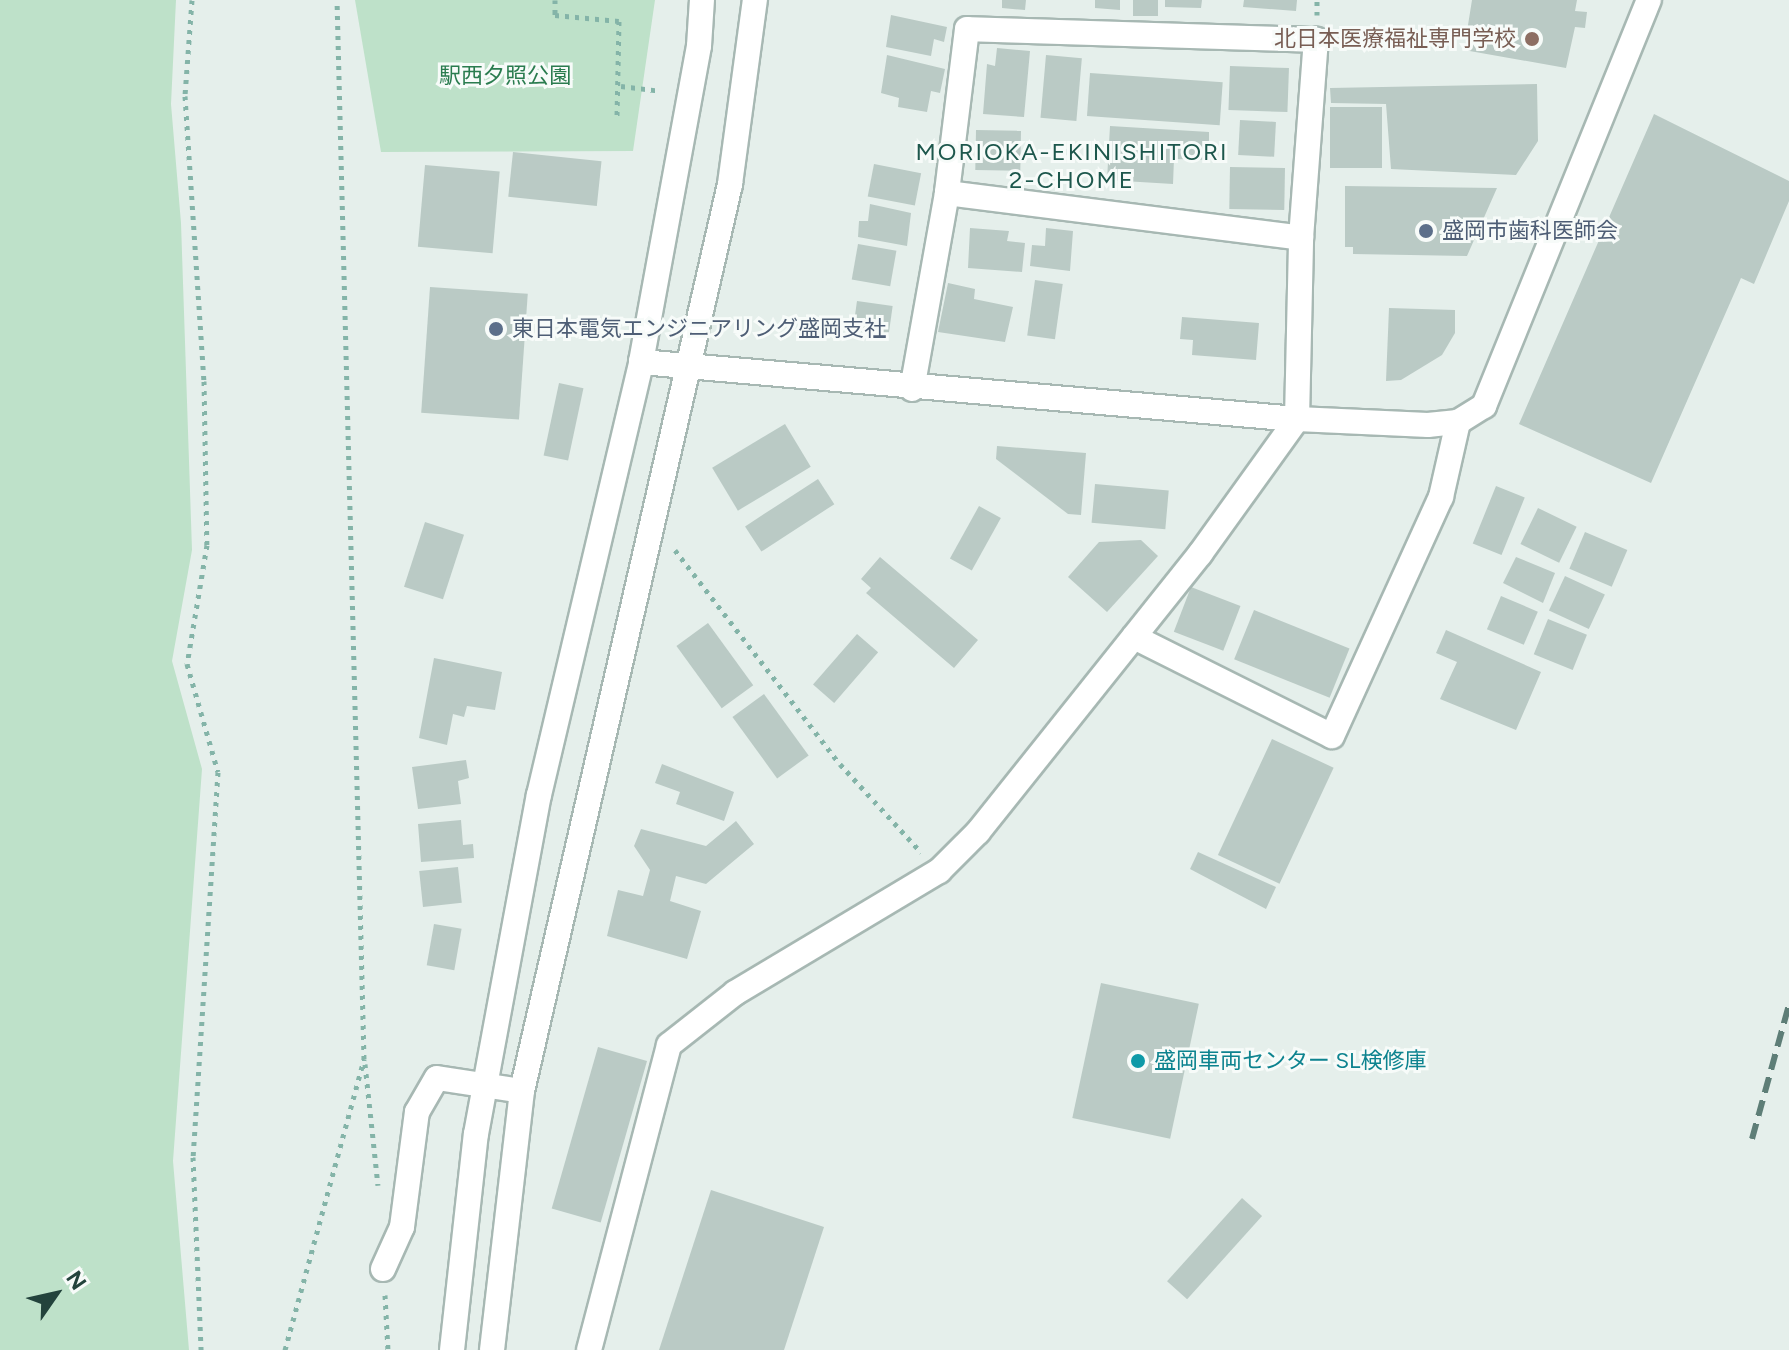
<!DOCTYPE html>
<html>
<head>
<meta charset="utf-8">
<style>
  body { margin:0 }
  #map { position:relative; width:1789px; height:1350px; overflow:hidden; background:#e5efeb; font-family:Figtree,"Noto Sans JP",sans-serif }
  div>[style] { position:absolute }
  .green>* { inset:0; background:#bee1c9 }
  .building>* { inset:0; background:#bacac5; transform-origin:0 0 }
  .path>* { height:5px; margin-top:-2.5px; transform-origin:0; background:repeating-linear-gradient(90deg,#84b4a8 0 4px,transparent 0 10px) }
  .roads { filter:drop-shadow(2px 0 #a7b8b3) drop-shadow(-2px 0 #a7b8b3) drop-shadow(0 2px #a7b8b3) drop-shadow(0 -2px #a7b8b3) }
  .minor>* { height:24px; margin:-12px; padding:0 12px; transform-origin:12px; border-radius:12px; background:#fff }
  .tertiary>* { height:24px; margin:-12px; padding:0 12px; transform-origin:12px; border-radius:12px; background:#fff }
  .rail>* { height:6px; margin-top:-3px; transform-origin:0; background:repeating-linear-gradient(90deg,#5e7e77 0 16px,transparent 0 24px) }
  .dots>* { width:22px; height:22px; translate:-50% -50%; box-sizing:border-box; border:4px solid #f7fbf9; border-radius:50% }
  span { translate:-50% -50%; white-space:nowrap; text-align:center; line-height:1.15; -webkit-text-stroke:6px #f7fbf9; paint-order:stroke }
  .education-label { font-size:22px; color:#785e54 }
  .right { translate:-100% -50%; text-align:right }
  .park-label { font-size:22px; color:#2a7c4f }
  .service-label { font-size:22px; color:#4e5e75 }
  .left { translate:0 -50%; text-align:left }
  .culture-label { font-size:22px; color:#0d838f }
  .neighbourhood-label { font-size:24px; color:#1d574c; letter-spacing:2px }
  .north { position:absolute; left:16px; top:1254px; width:80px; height:80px; -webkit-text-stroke:6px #f7fbf9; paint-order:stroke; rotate:56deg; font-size:22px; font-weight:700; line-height:32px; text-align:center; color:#23433c }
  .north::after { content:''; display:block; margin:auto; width:28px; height:36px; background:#23433c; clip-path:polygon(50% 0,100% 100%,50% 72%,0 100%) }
</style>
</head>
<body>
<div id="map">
  <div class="green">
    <i style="clip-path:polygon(0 0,176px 0,171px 104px,181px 223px,192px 550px,172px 661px,202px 769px,173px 1161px,189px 1350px,0 1350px)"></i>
    <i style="clip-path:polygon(355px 0,655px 0,633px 151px,381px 152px)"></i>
  </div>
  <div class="building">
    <i style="clip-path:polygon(1002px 0,1026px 0,1025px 10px,1002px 8px)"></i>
    <i style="clip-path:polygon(1095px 0,1120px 0,1120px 10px,1095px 8px)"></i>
    <i style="left:1133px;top:0;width:25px;height:16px"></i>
    <i style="clip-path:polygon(1165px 0,1202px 0,1201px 8px,1165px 7px)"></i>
    <i style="clip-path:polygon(1244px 0,1297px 0,1296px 11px,1243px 7px)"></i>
    <i style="clip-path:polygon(1472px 0,1577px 0,1575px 11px,1587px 12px,1585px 28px,1575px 27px,1566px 68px,1464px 50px)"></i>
    <i style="clip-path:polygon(891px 15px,947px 27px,944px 42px,934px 39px,931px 56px,886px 47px)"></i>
    <i style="clip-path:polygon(997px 48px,1030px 51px,1024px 117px,983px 114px,987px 64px,995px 66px)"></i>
    <i style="clip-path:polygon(887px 55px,945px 69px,940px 93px,931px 91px,927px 112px,898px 107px,899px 98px,881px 93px)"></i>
    <i style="left:1046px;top:55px;width:36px;height:63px;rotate:5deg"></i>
    <i style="left:1230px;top:66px;width:59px;height:44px;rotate:2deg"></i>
    <i style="left:1090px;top:73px;width:133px;height:43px;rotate:4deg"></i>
    <i style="clip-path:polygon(1537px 84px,1538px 141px,1516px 175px,1391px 169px,1386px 104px,1331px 103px,1330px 88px)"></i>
    <i style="left:1330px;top:107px;width:52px;height:61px"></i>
    <i style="clip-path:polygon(1654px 114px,1789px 181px,1789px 201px,1754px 284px,1741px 278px,1651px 483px,1519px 424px)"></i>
    <i style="left:1240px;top:120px;width:36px;height:35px;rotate:3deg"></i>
    <i style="clip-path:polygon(1110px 126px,1209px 132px,1209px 160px,1174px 159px,1173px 184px,1107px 180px)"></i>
    <i style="left:976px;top:130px;width:45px;height:40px;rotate:1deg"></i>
    <i style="left:513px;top:152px;width:89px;height:45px;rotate:6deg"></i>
    <i style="left:874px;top:164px;width:48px;height:33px;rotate:11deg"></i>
    <i style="left:425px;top:165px;width:75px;height:82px;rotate:5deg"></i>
    <i style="left:1230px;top:167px;width:55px;height:42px;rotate:1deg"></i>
    <i style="clip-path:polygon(1345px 186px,1497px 188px,1467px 256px,1353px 254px,1353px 247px,1345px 247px)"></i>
    <i style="clip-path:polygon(870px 204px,911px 213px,907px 246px,858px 237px,859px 221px,868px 221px)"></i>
    <i style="clip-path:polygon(970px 228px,1009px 231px,1007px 241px,1025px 243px,1022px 272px,968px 268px)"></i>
    <i style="clip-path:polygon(1046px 228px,1073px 231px,1070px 271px,1030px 266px,1032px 245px,1045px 246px)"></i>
    <i style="left:858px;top:244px;width:39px;height:36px;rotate:10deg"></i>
    <i style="left:1035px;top:280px;width:28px;height:56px;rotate:8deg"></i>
    <i style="clip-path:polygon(948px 283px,975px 289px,974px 299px,1013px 307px,1005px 342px,938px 332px)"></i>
    <i style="left:430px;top:287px;width:98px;height:126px;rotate:4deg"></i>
    <i style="left:857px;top:301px;width:36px;height:30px;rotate:8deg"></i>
    <i style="clip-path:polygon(1389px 308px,1455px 310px,1455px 333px,1442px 355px,1401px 380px,1386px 381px)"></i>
    <i style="clip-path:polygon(1182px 317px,1259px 323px,1256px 360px,1192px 355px,1193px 340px,1180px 339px)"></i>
    <i style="left:559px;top:383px;width:25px;height:74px;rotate:12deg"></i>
    <i style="left:785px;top:424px;width:50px;height:85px;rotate:59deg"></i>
    <i style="clip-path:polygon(997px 446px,1086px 453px,1081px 515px,1068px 514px,996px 459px)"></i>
    <i style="left:818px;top:479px;width:30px;height:87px;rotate:57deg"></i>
    <i style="left:1095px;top:484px;width:74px;height:39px;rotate:5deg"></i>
    <i style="left:1496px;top:486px;width:31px;height:62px;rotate:22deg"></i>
    <i style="left:979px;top:506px;width:25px;height:60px;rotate:29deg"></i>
    <i style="left:1538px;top:508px;width:43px;height:40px;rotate:26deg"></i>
    <i style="left:425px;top:522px;width:41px;height:68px;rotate:18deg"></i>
    <i style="left:1585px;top:532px;width:46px;height:40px;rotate:23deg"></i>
    <i style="clip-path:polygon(1141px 540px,1158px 556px,1107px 612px,1068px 577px,1099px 542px)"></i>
    <i style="clip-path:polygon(880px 557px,978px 640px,954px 668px,866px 593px,871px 588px,861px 579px)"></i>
    <i style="clip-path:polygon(1516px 557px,1555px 573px,1543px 603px,1503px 583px)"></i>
    <i style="left:1565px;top:576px;width:44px;height:38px;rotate:25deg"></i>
    <i style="left:1191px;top:587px;width:53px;height:48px;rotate:21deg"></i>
    <i style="left:1501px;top:596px;width:40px;height:36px;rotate:23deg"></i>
    <i style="left:1254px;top:610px;width:103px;height:53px;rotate:22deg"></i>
    <i style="left:1548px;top:619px;width:42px;height:38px;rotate:22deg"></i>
    <i style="left:708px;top:623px;width:77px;height:39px;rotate:54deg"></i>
    <i style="clip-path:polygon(1446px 630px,1541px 672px,1516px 730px,1440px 699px,1457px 662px,1436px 653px)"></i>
    <i style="left:857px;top:634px;width:28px;height:67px;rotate:41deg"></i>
    <i style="clip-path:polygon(434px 658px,502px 672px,495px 710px,467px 706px,464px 717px,453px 714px,447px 745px,419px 738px)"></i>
    <i style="left:764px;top:694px;width:76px;height:39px;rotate:54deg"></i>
    <i style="left:1272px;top:739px;width:68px;height:128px;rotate:25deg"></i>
    <i style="clip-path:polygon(466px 760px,469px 778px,458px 781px,461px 804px,418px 809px,412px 767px)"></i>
    <i style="clip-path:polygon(662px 764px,734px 792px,724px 821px,676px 804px,680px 792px,655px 783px)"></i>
    <i style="clip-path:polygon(461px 820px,463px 845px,473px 844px,474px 858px,421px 862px,418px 824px)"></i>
    <i style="clip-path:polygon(736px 821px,754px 844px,706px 884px,676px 876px,670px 901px,701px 911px,687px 959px,607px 936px,618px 890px,643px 896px,650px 870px,634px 846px,641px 829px,706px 846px)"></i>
    <i style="clip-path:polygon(1198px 852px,1276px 887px,1266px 909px,1190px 869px)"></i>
    <i style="left:458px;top:867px;width:36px;height:39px;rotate:84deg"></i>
    <i style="left:434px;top:924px;width:28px;height:42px;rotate:10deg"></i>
    <i style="left:1101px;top:983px;width:100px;height:138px;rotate:12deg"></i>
    <i style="left:598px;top:1047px;width:51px;height:168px;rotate:16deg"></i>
    <i style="clip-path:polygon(711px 1190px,824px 1227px,784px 1350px,659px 1350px)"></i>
    <i style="left:1242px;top:1198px;width:27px;height:112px;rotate:42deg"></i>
  </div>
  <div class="path">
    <i style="left:192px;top:0;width:96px;rotate:94.2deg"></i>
    <i style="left:185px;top:96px;width:286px;rotate:86.2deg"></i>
    <i style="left:204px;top:381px;width:164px;rotate:89deg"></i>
    <i style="left:207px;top:545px;width:121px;rotate:99.5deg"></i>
    <i style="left:187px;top:664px;width:112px;rotate:74deg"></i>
    <i style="left:218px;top:772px;width:386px;rotate:93.7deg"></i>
    <i style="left:193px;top:1157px;width:193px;rotate:87.6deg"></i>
    <i style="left:555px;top:0;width:15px;rotate:90deg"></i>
    <i style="left:555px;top:15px;width:64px;rotate:5.4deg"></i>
    <i style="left:619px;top:21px;width:98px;rotate:91.2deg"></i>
    <i style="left:1317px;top:15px;width:15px;rotate:-90deg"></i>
    <i style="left:621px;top:86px;width:38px;rotate:7deg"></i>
    <i style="left:675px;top:550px;width:270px;rotate:52.4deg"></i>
    <i style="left:840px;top:764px;width:120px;rotate:47.4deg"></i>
    <i style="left:365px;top:1064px;width:122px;rotate:83.9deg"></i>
    <i style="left:385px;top:1295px;width:55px;rotate:86.9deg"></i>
    <i style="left:285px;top:1350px;width:302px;rotate:-74.8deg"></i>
    <i style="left:364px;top:1059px;width:1059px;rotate:-91.46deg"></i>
  </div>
  <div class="roads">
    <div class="minor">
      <i style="left:947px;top:193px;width:357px;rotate:7.2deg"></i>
      <i style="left:1134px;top:637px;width:221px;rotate:26.6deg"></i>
      <i style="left:1332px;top:736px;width:263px;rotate:-65.5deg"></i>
      <i style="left:1441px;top:497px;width:77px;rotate:-77.2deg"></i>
      <i style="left:383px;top:1269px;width:46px;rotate:-65.7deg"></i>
      <i style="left:402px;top:1227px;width:116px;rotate:-82.6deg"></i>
      <i style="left:417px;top:1112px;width:39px;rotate:-60deg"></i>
      <i style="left:437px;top:1078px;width:86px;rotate:8.7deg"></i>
      <i style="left:589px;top:1350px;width:315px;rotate:-75.3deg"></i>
      <i style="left:669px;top:1045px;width:84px;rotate:-38.2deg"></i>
      <i style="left:735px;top:993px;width:238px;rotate:-30.9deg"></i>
      <i style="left:939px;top:871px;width:55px;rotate:-45deg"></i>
      <i style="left:978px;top:832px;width:356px;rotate:-51.4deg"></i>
      <i style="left:1200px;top:554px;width:166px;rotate:-54.3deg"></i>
      <i style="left:1297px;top:419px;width:181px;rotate:-88.7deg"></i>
      <i style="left:1301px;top:238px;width:199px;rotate:-85.7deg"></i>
      <i style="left:1316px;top:40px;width:349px;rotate:-178.2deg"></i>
      <i style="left:967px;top:29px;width:165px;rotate:97deg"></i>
      <i style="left:947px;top:193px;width:199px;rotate:100.1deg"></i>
    </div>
    <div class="tertiary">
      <i style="left:641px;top:362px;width:658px;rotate:4.97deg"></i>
      <i style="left:1297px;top:419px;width:131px;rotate:2.6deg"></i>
      <i style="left:1428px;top:425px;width:30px;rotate:-6deg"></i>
      <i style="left:1458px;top:422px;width:31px;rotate:-32deg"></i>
      <i style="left:1484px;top:406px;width:438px;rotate:-67.9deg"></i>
      <i style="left:452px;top:1350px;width:217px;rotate:-83.7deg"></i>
      <i style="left:476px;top:1134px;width:345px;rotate:-79.5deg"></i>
      <i style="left:539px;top:795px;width:445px;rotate:-76.7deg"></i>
      <i style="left:641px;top:362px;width:321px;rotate:-79.6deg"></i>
      <i style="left:699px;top:46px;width:46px;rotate:-86.3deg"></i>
      <i style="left:492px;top:1350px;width:261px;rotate:-83.4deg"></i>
      <i style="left:522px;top:1091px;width:931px;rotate:-77.08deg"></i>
      <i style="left:730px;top:184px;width:186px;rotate:-82.3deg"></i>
    </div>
  </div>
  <div class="rail">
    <i style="left:1752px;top:1139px;width:139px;rotate:-74.6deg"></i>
  </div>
  <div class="dots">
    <i style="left:1532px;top:39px;background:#8d6e63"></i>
    <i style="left:1426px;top:231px;background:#5c6f8a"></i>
    <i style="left:496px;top:329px;background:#5c6f8a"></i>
    <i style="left:1138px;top:1061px;background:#0f9aa8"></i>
  </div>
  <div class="education-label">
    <span class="right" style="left:1516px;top:39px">北日本医療福祉専門学校</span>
  </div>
  <div class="park-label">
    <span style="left:505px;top:76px">駅西夕照公園</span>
  </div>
  <div class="service-label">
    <span class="left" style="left:1442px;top:231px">盛岡市歯科医師会</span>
    <span class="left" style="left:512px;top:329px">東日本電気エンジニアリング盛岡支社</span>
  </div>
  <div class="culture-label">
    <span class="left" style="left:1154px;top:1061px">盛岡車両センター SL検修庫</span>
  </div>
  <div class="neighbourhood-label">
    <span style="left:1072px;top:166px">MORIOKA-EKINISHITORI<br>2-CHOME</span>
  </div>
  <div class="north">N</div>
</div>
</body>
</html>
